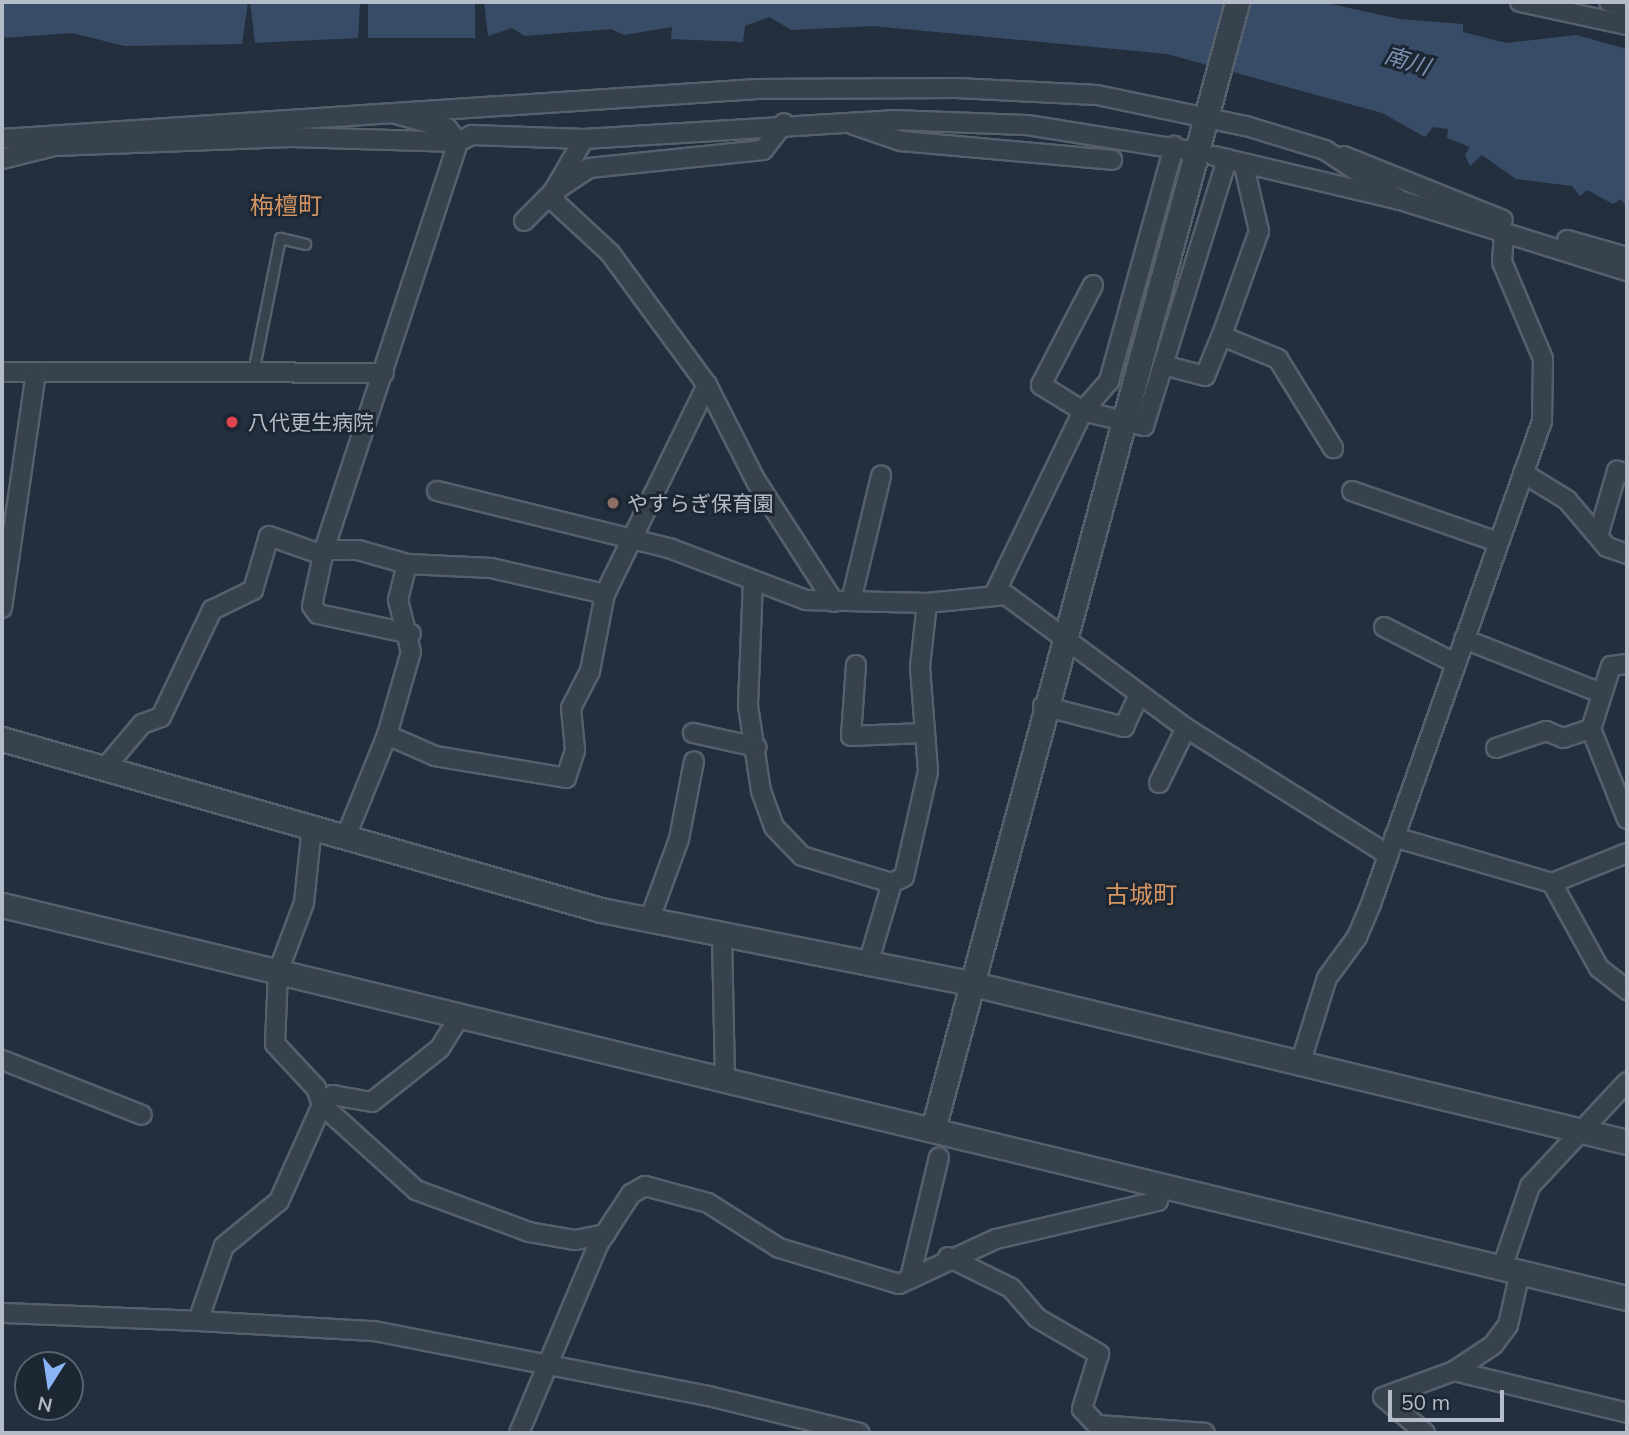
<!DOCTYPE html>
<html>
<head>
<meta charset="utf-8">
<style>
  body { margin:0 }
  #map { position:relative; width:1629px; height:1435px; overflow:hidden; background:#242f3e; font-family:Mulish,"Noto Sans JP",sans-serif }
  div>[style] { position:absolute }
  .water>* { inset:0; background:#394c67; transform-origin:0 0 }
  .roads { filter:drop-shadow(2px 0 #565f6c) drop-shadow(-2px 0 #565f6c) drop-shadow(0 2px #565f6c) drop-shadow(0 -2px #565f6c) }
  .service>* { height:9px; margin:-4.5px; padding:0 4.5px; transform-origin:4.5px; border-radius:4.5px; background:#38414e }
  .minor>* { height:18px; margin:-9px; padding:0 9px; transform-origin:9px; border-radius:9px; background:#38414e }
  .tertiary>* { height:23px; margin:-11.5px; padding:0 11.5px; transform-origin:11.5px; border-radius:11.5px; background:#38414e }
  .dots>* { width:19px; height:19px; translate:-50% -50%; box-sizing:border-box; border:4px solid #1d2633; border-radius:50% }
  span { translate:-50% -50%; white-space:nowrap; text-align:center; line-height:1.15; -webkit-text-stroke:6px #1d2633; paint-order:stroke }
  .poi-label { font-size:21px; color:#b4bcc9 }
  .left { translate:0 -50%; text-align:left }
  .water-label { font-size:23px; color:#7c92b1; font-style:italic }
  .quarter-label { font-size:24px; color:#d59563 }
  .frame { position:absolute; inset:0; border:4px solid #b4bcc9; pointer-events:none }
  .north { position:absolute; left:14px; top:1351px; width:70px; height:70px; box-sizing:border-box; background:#1d2633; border:2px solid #59626f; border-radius:50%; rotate:192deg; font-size:19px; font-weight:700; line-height:28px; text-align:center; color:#b4bcc9 }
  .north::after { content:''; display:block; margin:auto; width:24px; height:32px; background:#8ab4f8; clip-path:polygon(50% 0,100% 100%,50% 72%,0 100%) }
  .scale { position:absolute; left:1388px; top:1390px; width:116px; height:32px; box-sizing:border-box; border:4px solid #b4bcc9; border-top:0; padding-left:9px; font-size:21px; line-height:24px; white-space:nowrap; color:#b4bcc9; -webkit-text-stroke:5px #1d2633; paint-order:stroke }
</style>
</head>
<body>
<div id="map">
  <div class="water">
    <i style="clip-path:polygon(2px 2px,248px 2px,242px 44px,125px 46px,72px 33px,2px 38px)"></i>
    <i style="clip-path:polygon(250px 2px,360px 2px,358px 38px,255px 43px)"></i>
    <i style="left:368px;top:2px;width:107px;height:36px"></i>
    <i style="clip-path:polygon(484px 2px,1322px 2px,1399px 19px,1463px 24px,1463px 32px,1506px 43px,1576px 35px,1627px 49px,1627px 209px,1621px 199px,1613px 204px,1587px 190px,1580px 196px,1572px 186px,1516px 179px,1482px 155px,1470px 166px,1465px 155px,1470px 147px,1447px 138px,1448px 129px,1433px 127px,1425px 137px,1382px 113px,1167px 54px,873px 26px,792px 30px,769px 17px,745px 26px,743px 42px,671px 39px,672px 27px,624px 35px,611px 29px,525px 36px,512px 28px,488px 36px)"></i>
  </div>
  <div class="roads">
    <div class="service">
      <i style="left:253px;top:372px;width:137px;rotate:-78.6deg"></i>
      <i style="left:280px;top:238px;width:26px;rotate:13deg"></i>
    </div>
    <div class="minor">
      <i style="left:1520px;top:2px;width:109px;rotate:12.1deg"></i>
      <i style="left:1609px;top:2px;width:19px;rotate:16deg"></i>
      <i style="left:396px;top:114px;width:53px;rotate:15.4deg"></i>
      <i style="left:447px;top:128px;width:18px;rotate:52deg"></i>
      <i style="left:854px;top:125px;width:50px;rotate:18.8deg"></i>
      <i style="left:901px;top:141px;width:212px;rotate:5.1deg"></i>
      <i style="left:2px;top:139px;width:757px;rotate:-3.79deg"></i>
      <i style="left:757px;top:89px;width:199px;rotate:-0.3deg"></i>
      <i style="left:956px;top:88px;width:141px;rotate:2.8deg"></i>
      <i style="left:1097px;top:95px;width:152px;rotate:11.8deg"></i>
      <i style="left:1246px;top:126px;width:83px;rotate:16.9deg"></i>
      <i style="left:1325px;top:150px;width:90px;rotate:33.7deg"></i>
      <i style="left:1214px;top:156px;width:191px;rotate:13.3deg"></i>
      <i style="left:1400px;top:200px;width:238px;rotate:17.4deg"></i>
      <i style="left:1344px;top:156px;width:171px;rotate:21.9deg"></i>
      <i style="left:2px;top:159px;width:54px;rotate:-14deg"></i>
      <i style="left:54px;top:146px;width:237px;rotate:-2.2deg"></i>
      <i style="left:291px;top:137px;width:167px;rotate:1.7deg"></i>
      <i style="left:524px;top:221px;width:41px;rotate:-45deg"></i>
      <i style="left:553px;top:192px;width:61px;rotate:-59.7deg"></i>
      <i style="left:1567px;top:240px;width:62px;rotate:15.8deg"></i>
      <i style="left:1093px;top:285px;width:113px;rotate:117.5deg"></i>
      <i style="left:1041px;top:385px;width:49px;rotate:31.8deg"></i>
      <i style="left:1083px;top:411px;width:63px;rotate:13.8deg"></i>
      <i style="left:1144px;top:426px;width:280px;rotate:-72.7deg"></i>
      <i style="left:1222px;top:336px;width:61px;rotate:22.3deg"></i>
      <i style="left:1278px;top:359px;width:105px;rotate:58.3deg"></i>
      <i style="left:1163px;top:365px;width:43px;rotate:14.7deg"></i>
      <i style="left:1205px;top:376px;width:48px;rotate:-67.8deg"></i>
      <i style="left:1223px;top:332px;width:107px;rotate:-70.4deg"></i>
      <i style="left:1259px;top:231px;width:67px;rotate:-103deg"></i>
      <i style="left:2px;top:372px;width:382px;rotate:0.1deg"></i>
      <i style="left:707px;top:385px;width:164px;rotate:-126.3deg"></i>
      <i style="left:610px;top:253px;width:72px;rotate:-137.2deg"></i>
      <i style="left:557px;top:204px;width:13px;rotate:-108deg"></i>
      <i style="left:553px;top:192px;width:43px;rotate:-33.7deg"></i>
      <i style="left:589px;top:168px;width:175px;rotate:-5.9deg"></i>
      <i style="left:763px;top:150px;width:34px;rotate:-52deg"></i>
      <i style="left:1523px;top:473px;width:52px;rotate:31.5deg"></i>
      <i style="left:1567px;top:500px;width:62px;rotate:49.6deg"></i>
      <i style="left:1607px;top:547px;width:21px;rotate:19deg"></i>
      <i style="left:437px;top:491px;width:239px;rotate:13.8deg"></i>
      <i style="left:669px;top:548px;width:147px;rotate:20.8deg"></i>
      <i style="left:806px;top:600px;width:121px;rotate:1.4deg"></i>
      <i style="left:927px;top:603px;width:79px;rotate:-5.8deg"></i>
      <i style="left:1006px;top:595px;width:224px;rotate:36.5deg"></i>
      <i style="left:1186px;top:728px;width:237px;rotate:32.1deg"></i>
      <i style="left:1352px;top:491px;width:155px;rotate:19.3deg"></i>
      <i style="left:1599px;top:533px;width:65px;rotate:-73.8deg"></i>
      <i style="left:1617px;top:471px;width:10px;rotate:11deg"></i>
      <i style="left:324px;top:550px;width:429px;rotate:-71.8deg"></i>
      <i style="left:458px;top:142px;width:16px;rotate:-27deg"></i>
      <i style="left:472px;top:135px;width:112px;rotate:2deg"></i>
      <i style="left:584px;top:139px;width:309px;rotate:-3.5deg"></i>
      <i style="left:892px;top:120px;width:135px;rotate:2.1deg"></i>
      <i style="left:1027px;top:125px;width:160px;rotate:9deg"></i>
      <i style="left:323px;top:555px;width:52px;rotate:102.2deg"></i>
      <i style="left:312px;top:606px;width:10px;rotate:53deg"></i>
      <i style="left:318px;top:614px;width:95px;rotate:12.1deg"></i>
      <i style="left:753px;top:581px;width:125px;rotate:92.3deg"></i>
      <i style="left:748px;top:706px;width:86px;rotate:81.3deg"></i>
      <i style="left:761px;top:791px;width:38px;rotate:70deg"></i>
      <i style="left:774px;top:827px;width:40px;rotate:46deg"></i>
      <i style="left:802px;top:856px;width:94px;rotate:16.7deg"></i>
      <i style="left:892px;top:883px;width:84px;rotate:106.5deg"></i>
      <i style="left:995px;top:593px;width:202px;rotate:-64.2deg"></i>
      <i style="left:1083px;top:411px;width:40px;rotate:-49deg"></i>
      <i style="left:1109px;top:381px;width:244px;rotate:-74.5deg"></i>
      <i style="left:851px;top:601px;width:129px;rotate:-76.5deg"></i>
      <i style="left:2px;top:608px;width:238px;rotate:-81.8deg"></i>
      <i style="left:1384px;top:627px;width:80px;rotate:26.9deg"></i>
      <i style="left:1464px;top:639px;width:147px;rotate:21.5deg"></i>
      <i style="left:1627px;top:664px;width:16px;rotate:173deg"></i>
      <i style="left:1611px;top:666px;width:66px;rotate:107.6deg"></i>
      <i style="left:1591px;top:729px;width:97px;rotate:68.2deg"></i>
      <i style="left:856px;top:665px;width:71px;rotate:94deg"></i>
      <i style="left:851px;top:736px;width:73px;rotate:-2.4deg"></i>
      <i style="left:1043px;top:706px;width:84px;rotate:14.5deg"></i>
      <i style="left:1124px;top:727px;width:35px;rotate:-65deg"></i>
      <i style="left:693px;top:733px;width:65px;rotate:12.5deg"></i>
      <i style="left:387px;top:735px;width:52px;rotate:23.6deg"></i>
      <i style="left:435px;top:756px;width:133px;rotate:9.5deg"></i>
      <i style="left:566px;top:778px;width:29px;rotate:-72deg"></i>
      <i style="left:575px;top:750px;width:42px;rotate:-95.4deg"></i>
      <i style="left:571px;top:708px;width:42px;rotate:-62.8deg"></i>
      <i style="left:590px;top:671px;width:78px;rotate:-79deg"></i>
      <i style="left:605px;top:594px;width:233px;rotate:-64deg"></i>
      <i style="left:707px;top:385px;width:108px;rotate:63deg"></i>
      <i style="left:756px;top:481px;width:144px;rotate:57.2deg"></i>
      <i style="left:1496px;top:748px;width:53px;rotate:-18.8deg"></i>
      <i style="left:1546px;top:731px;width:18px;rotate:22deg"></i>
      <i style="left:1563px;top:738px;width:29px;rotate:-18deg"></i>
      <i style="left:104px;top:769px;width:59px;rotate:-49.8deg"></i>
      <i style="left:142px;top:724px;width:20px;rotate:-20deg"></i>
      <i style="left:161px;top:717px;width:119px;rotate:-64.5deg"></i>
      <i style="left:212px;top:610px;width:46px;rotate:-26deg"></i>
      <i style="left:253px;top:590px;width:56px;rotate:-73.5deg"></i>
      <i style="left:269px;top:536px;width:57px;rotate:19.4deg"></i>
      <i style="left:323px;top:555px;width:5px;rotate:-79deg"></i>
      <i style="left:324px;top:550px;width:34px"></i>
      <i style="left:358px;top:550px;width:51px;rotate:15.9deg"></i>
      <i style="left:407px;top:564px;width:84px;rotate:2.7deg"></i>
      <i style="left:491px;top:568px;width:117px;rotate:12.8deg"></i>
      <i style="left:1159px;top:783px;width:61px;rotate:-63.9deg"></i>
      <i style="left:347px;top:834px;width:107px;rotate:-68deg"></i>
      <i style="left:387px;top:735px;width:86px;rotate:-73.9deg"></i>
      <i style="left:411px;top:652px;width:54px;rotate:-104deg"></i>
      <i style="left:398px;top:600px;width:37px;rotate:-76deg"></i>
      <i style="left:1394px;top:837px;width:165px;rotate:16.2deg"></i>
      <i style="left:1552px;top:883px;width:81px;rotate:-21.8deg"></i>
      <i style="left:892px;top:883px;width:13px;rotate:-27deg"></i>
      <i style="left:904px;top:877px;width:109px;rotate:-77.2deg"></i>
      <i style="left:928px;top:771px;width:104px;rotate:-94.4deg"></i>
      <i style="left:920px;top:667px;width:64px;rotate:-83.8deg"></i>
      <i style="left:1552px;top:883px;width:97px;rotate:61.1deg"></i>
      <i style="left:1599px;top:968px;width:36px;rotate:38deg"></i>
      <i style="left:649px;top:921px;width:87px;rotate:-69.9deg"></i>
      <i style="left:679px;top:839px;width:79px;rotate:-79.1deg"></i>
      <i style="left:722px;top:936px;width:143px;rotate:88.8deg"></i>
      <i style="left:460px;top:1016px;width:39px;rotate:122deg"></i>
      <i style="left:439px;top:1049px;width:85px;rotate:141.7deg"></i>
      <i style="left:372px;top:1102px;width:40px;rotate:-170deg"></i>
      <i style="left:333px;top:1095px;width:15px;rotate:138deg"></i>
      <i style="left:322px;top:1105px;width:127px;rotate:42.1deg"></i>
      <i style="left:416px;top:1190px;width:121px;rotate:20.4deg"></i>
      <i style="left:529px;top:1232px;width:47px;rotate:9.9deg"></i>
      <i style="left:575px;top:1240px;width:31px;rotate:-11deg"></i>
      <i style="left:2px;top:1060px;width:150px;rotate:21.4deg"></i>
      <i style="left:1300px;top:1064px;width:90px;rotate:-72.6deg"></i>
      <i style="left:1327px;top:978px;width:51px;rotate:-53.8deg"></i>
      <i style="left:1357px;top:937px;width:36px;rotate:-67deg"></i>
      <i style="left:1371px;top:904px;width:512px;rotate:-70.5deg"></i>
      <i style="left:1542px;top:421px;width:62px;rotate:-89.1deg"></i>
      <i style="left:1543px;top:359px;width:105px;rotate:-112.9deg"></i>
      <i style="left:1502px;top:262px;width:31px;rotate:-86deg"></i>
      <i style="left:948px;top:1257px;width:70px;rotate:26.2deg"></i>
      <i style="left:1011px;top:1288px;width:40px;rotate:49deg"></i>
      <i style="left:1037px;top:1318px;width:72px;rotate:30.1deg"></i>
      <i style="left:1099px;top:1354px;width:58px;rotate:107.2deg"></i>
      <i style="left:1082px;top:1409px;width:22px;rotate:47deg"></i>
      <i style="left:1097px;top:1425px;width:108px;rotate:4.2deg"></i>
      <i style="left:1502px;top:1268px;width:87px;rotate:-71.1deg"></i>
      <i style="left:1530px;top:1186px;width:142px;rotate:-47deg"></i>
      <i style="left:910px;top:1278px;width:124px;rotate:-76.5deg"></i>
      <i style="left:2px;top:1313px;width:196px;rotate:2.3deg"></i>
      <i style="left:198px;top:1321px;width:79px;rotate:-70.9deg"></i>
      <i style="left:224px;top:1246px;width:71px;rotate:-39.3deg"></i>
      <i style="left:279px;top:1201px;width:105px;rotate:-65.9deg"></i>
      <i style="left:322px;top:1105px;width:18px;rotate:-109deg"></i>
      <i style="left:316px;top:1088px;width:60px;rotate:-133deg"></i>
      <i style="left:275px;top:1044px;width:72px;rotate:-87.6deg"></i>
      <i style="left:278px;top:972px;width:74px;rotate:-69.4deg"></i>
      <i style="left:304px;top:903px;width:78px;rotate:-84.1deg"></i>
      <i style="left:198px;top:1321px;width:176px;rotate:3.3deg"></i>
      <i style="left:374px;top:1331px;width:340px;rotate:11deg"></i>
      <i style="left:708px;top:1396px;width:156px;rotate:13.7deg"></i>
      <i style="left:1454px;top:1371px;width:47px;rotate:-33.7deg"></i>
      <i style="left:1493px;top:1345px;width:25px;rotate:-53deg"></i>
      <i style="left:1508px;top:1325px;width:54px;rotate:-77.2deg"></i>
      <i style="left:519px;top:1433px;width:206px;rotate:-67.2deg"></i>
      <i style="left:599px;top:1243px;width:59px;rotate:-56.9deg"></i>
      <i style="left:631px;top:1194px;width:16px;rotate:-30deg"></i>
      <i style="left:645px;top:1186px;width:65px;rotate:15.1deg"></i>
      <i style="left:708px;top:1203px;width:84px;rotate:32.4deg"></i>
      <i style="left:779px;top:1248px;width:125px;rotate:16.7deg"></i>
      <i style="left:899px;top:1284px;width:107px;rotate:-24.9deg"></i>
      <i style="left:996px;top:1239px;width:166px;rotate:-13.2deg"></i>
      <i style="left:1158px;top:1201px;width:17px;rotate:-83deg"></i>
      <i style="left:1425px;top:1433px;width:55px;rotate:-139.4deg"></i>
      <i style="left:1383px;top:1397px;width:76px;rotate:-20.1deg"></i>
      <i style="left:1454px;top:1371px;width:178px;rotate:13.6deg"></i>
    </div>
    <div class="tertiary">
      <i style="left:2px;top:739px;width:623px;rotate:15.93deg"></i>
      <i style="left:601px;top:910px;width:375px;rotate:11.2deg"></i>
      <i style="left:969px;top:983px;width:677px;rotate:13.58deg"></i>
      <i style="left:2px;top:905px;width:1672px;rotate:13.6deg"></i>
      <i style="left:933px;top:1129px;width:1167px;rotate:-74.9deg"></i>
    </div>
  </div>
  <div class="dots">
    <i style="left:232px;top:422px;background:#e0444e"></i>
    <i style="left:613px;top:503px;background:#8d6e63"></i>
  </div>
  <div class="poi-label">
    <span class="left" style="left:248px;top:422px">八代更生病院</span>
    <span class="left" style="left:627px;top:503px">やすらぎ保育園</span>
  </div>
  <div class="water-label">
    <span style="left:1407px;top:61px;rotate:17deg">南川</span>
  </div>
  <div class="quarter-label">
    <span style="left:286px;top:206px">栴檀町</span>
    <span style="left:1141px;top:895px">古城町</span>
  </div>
  <div class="frame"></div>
  <div class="north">N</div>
  <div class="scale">50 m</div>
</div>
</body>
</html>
